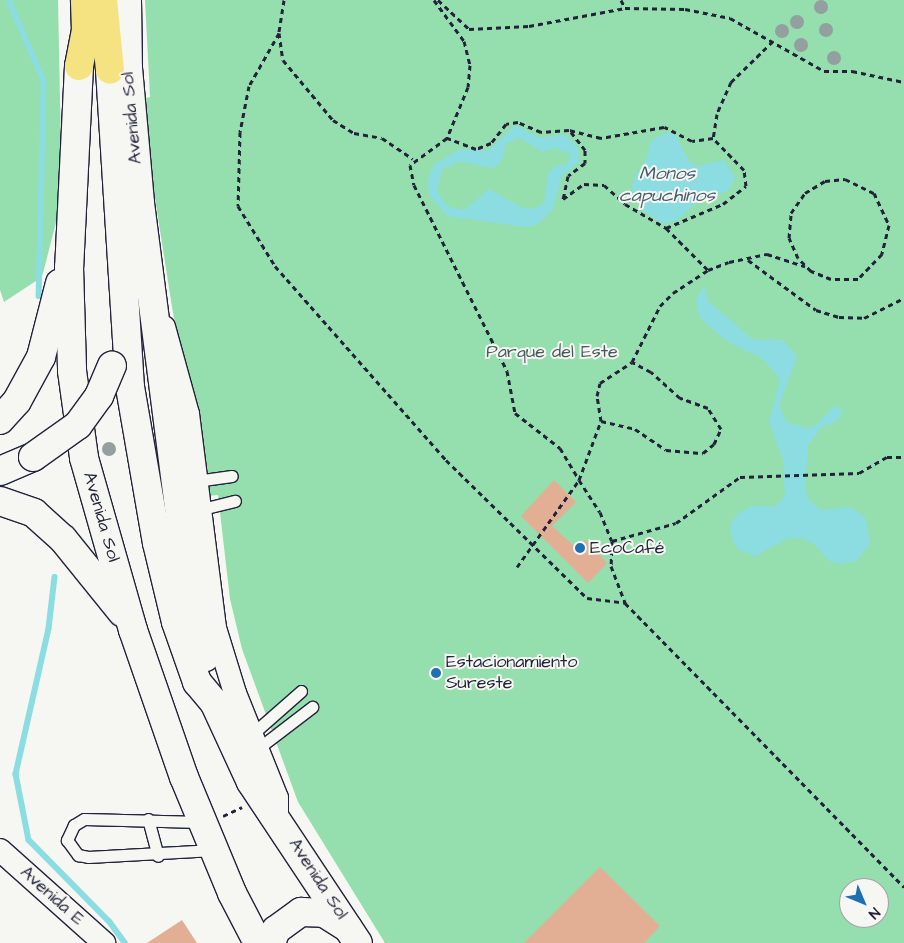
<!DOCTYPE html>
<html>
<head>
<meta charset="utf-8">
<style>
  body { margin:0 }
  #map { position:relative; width:904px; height:943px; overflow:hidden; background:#f6f6f2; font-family:"Architects Daughter",sans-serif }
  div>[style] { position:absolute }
  .green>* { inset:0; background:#95dead }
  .water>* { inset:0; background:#8bdde2 }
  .stream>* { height:5.5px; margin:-2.75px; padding:0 2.75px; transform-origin:2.75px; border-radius:2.75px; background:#8bdde2 }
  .building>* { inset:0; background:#e2af94 }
  .path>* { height:3px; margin-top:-1.5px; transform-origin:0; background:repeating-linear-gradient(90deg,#22223b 0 5px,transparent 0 9px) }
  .roads { filter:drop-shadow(1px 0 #22223b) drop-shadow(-1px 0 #22223b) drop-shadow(0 1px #22223b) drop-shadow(0 -1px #22223b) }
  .service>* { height:11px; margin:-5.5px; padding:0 5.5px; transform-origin:5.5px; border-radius:5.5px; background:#f6f6f2 }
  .minor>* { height:22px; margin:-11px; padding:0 11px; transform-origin:11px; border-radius:11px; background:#f6f6f2 }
  .secondary>* { height:28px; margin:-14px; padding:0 14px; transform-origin:14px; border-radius:14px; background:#f6f6f2 }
  .motorway>* { height:28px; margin:-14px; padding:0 14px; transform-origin:14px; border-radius:14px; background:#f5e382 }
  .bridges { filter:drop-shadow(1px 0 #22223b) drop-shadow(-1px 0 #22223b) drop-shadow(0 1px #22223b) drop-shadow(0 -1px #22223b) }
  .secondary-bridge>* { height:28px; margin:-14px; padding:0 14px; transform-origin:14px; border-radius:14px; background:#f6f6f2 }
  .trees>* { width:14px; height:14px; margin:-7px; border-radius:50%; background:#94a0a0 }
  .dots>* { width:14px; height:14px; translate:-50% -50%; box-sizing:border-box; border:2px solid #f6f6f2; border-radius:50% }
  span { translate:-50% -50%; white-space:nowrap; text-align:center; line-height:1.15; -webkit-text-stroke:4px #f6f6f2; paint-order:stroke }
  .street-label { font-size:18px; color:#22223b }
  .park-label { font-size:18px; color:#445a5d }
  .poi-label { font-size:18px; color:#22223b }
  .left { translate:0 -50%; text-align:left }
  .water-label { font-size:19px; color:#425a6d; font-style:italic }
  .north { position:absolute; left:839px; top:878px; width:50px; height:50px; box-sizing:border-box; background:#f6f6f2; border:1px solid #a1a1a9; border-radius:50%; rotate:135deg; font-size:14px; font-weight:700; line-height:20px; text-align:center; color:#22223b }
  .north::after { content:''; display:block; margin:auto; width:18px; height:22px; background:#1f6fb2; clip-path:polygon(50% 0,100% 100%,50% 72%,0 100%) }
</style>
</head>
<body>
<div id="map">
  <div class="green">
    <i style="clip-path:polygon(0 0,58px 0,62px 199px,42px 277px,4px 302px,0 290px)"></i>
    <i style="clip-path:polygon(evenodd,145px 0,904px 0,904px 943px,385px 943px,298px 802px,242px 649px,230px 599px,218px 495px,207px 496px,172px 307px,147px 147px,143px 99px,150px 97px,145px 0,849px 888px,879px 888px,879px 918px,849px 918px,849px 888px)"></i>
  </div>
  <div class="water">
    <i style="clip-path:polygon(evenodd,515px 125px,540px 138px,565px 134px,578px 147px,579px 162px,562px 175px,553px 209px,538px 224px,526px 227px,447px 216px,429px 194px,428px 181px,433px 165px,460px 149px,488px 151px,515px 125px,519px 138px,543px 152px,555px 148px,571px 154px,566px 165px,555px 165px,548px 174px,544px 203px,532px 209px,523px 208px,489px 189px,464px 210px,447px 206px,437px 191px,442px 169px,461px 161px,490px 168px,497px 166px,504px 156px,505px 144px,519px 138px)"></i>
    <i style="clip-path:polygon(669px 132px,676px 136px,690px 162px,698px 166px,724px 160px,735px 178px,728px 191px,700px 199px,678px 220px,663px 224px,641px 209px,632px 192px,633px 180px,647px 158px,651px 140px)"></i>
    <i style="clip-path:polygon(704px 285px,708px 301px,752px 339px,783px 340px,797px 356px,779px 406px,787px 422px,808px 428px,815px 426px,835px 405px,843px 411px,838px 420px,820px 428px,808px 446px,805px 489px,809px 500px,821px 510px,851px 507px,866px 518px,870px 544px,856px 561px,840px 564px,829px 561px,814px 544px,801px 538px,787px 539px,755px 556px,739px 550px,732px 540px,730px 525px,737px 514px,752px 506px,775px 506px,785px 496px,783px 459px,769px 422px,780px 379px,763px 359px,725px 340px,699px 317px,696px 300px)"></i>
  </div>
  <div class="stream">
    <i style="left:9px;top:0;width:88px;rotate:66.6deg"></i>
    <i style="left:44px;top:81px;width:215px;rotate:91.3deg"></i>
    <i style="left:55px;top:577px;width:52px;rotate:96.6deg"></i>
    <i style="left:49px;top:629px;width:149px;rotate:102.8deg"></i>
    <i style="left:16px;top:774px;width:67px;rotate:78.9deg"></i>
    <i style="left:29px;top:840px;width:115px;rotate:45.4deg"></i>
    <i style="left:110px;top:922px;width:26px;rotate:54deg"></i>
  </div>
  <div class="building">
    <i style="clip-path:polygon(554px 480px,576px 502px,552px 526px,574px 546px,586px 540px,607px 563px,588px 583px,521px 516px)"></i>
    <i style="clip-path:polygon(600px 867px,660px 926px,644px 943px,524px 943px)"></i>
    <i style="clip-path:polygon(182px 920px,197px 943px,147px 943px)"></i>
  </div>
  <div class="path">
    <i style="left:284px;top:0;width:33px;rotate:99deg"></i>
    <i style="left:279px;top:33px;width:61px;rotate:119.5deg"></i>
    <i style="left:249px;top:86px;width:47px;rotate:101.1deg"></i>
    <i style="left:240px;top:132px;width:74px;rotate:91.5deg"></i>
    <i style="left:238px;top:206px;width:70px;rotate:58.3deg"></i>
    <i style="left:275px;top:266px;width:259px;rotate:48.6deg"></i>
    <i style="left:446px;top:460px;width:197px;rotate:44.4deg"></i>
    <i style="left:587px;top:598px;width:38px;rotate:7deg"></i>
    <i style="left:434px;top:0;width:51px;rotate:53.8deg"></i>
    <i style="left:464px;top:41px;width:25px;rotate:76deg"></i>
    <i style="left:470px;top:65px;width:22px;rotate:95deg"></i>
    <i style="left:468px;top:87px;width:55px;rotate:112.4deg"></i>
    <i style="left:438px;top:0;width:42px;rotate:43.1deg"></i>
    <i style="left:469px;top:29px;width:60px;rotate:-2.9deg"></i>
    <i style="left:529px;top:26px;width:98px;rotate:-10.6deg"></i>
    <i style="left:625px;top:8px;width:60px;rotate:1deg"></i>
    <i style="left:685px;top:9px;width:46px;rotate:11.3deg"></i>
    <i style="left:730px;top:18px;width:108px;rotate:29.4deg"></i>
    <i style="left:824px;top:71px;width:28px"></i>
    <i style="left:852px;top:71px;width:53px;rotate:11.9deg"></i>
    <i style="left:621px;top:0;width:9px;rotate:63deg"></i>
    <i style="left:279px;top:33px;width:27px;rotate:82deg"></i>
    <i style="left:283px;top:60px;width:78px;rotate:50.2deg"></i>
    <i style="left:333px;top:120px;width:25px;rotate:32deg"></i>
    <i style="left:354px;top:133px;width:28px;rotate:10deg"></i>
    <i style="left:382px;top:138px;width:37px;rotate:34deg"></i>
    <i style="left:773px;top:41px;width:59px;rotate:135.7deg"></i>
    <i style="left:731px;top:82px;width:35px;rotate:114deg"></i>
    <i style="left:717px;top:114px;width:24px;rotate:99deg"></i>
    <i style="left:713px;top:138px;width:21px;rotate:172deg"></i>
    <i style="left:692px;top:141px;width:31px;rotate:-153deg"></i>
    <i style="left:664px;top:127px;width:64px;rotate:170.1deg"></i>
    <i style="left:601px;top:138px;width:33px;rotate:-166deg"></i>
    <i style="left:569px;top:130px;width:28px;rotate:176deg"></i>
    <i style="left:541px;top:132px;width:25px;rotate:-157deg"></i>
    <i style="left:518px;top:122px;width:12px;rotate:171deg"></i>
    <i style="left:506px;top:124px;width:24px;rotate:128deg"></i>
    <i style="left:491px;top:143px;width:16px;rotate:158deg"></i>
    <i style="left:476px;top:149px;width:31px;rotate:-159deg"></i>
    <i style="left:447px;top:138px;width:46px;rotate:143.9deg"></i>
    <i style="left:410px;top:165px;width:20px;rotate:79deg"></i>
    <i style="left:414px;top:185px;width:208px;rotate:63.4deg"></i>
    <i style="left:507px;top:371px;width:43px;rotate:79.2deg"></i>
    <i style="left:515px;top:413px;width:57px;rotate:37.9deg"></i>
    <i style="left:560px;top:448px;width:37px;rotate:59deg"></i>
    <i style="left:579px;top:480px;width:63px;rotate:-69.6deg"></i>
    <i style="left:601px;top:421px;width:25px;rotate:-99deg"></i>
    <i style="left:597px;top:396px;width:13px;rotate:-77deg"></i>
    <i style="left:600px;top:383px;width:38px;rotate:-33deg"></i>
    <i style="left:632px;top:362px;width:63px;rotate:-63.4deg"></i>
    <i style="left:660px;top:306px;width:18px;rotate:-45deg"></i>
    <i style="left:673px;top:293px;width:42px;rotate:-33.3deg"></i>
    <i style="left:708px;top:270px;width:22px;rotate:-21deg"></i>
    <i style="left:729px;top:262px;width:39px;rotate:-12deg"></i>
    <i style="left:767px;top:254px;width:40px;rotate:18deg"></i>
    <i style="left:571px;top:132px;width:23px;rotate:52deg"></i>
    <i style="left:585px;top:150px;width:13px;rotate:90deg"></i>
    <i style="left:585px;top:163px;width:21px;rotate:143deg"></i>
    <i style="left:568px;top:176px;width:24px;rotate:102deg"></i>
    <i style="left:563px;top:199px;width:26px;rotate:-36deg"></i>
    <i style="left:584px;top:184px;width:20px;rotate:3deg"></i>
    <i style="left:604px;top:185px;width:28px;rotate:42deg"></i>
    <i style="left:625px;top:204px;width:48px;rotate:30.3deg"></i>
    <i style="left:666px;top:228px;width:62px;rotate:-22.8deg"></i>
    <i style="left:723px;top:204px;width:29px;rotate:-38deg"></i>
    <i style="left:746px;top:186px;width:16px;rotate:-97deg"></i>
    <i style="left:744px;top:170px;width:45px;rotate:-134.1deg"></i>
    <i style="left:845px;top:179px;width:32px;rotate:26deg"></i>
    <i style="left:874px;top:193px;width:35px;rotate:65deg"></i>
    <i style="left:889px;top:225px;width:30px;rotate:104deg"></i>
    <i style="left:882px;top:254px;width:35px;rotate:134deg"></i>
    <i style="left:858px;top:279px;width:27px;rotate:180deg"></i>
    <i style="left:831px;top:279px;width:22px;rotate:-158deg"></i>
    <i style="left:811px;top:271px;width:18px;rotate:-135deg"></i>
    <i style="left:798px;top:258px;width:22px;rotate:-114deg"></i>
    <i style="left:789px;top:238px;width:25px;rotate:-85deg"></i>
    <i style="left:791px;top:213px;width:24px;rotate:-55deg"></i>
    <i style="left:805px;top:193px;width:23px;rotate:-31deg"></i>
    <i style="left:825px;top:181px;width:20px;rotate:-6deg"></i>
    <i style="left:666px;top:228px;width:59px;rotate:45deg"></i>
    <i style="left:748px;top:260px;width:84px;rotate:36.3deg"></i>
    <i style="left:816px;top:310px;width:24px;rotate:17deg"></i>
    <i style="left:839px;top:317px;width:25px;rotate:2deg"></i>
    <i style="left:864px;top:318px;width:45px;rotate:-26.6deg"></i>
    <i style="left:601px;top:421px;width:35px;rotate:13deg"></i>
    <i style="left:635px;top:429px;width:37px;rotate:34deg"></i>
    <i style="left:666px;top:450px;width:37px;rotate:5deg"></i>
    <i style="left:703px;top:453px;width:14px;rotate:-39deg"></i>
    <i style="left:714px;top:444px;width:17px;rotate:-65deg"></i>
    <i style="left:721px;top:429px;width:25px;rotate:-122deg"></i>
    <i style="left:708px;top:408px;width:30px;rotate:-160deg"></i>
    <i style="left:680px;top:398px;width:39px;rotate:-138deg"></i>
    <i style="left:651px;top:372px;width:21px;rotate:-152deg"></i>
    <i style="left:612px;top:541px;width:66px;rotate:-15.7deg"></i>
    <i style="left:676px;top:523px;width:79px;rotate:-35.7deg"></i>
    <i style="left:740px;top:477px;width:119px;rotate:-1.9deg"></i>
    <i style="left:859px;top:473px;width:32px;rotate:-30deg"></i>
    <i style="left:887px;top:457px;width:17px"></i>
    <i style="left:517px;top:567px;width:107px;rotate:-54.5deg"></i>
    <i style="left:579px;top:480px;width:38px;rotate:57deg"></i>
    <i style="left:600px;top:512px;width:31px;rotate:68deg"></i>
    <i style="left:612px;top:541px;width:25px;rotate:92deg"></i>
    <i style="left:611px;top:566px;width:40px;rotate:69deg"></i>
    <i style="left:625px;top:603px;width:398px;rotate:45.5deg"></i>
    <i style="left:223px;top:816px;width:21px;rotate:-25deg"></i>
  </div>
  <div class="roads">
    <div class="service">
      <i style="left:196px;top:481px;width:36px;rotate:-8deg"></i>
      <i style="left:198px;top:510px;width:38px;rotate:-14deg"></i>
      <i style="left:250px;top:736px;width:68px;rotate:-41.4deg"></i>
      <i style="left:256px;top:750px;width:71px;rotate:-37.5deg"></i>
      <i style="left:148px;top:819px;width:38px;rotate:75deg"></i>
      <i style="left:201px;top:822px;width:117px;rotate:-178.5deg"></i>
      <i style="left:84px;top:819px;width:12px;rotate:149deg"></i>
      <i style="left:74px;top:825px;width:17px;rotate:115deg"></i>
      <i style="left:67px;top:840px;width:19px;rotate:54deg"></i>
      <i style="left:78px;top:855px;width:10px;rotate:11deg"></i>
      <i style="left:88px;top:857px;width:126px;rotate:-3.2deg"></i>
    </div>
    <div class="minor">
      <i style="left:164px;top:327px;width:90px;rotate:74.6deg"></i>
      <i style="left:188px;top:414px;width:216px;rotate:82.8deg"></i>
      <i style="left:215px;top:628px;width:68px;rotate:72.9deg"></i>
      <i style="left:235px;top:693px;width:113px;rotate:68.2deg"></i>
      <i style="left:277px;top:798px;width:17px;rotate:90deg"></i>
      <i style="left:0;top:850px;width:140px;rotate:41.8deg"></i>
    </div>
    <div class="secondary">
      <i style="left:127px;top:0;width:68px;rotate:89.2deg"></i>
      <i style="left:128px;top:68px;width:136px;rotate:84.9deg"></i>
      <i style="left:140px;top:203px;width:383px;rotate:82.7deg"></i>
      <i style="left:189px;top:583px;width:76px;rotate:77.8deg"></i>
      <i style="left:117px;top:49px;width:22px;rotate:108deg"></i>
      <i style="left:110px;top:70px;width:318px;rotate:86.4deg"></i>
      <i style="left:130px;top:387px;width:158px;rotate:80.2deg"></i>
      <i style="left:157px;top:543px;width:81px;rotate:76.5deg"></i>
      <i style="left:176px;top:622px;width:64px;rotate:70.7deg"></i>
      <i style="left:197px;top:682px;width:26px;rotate:50deg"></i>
      <i style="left:214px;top:702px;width:88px;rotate:65.2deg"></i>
      <i style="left:251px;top:782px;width:193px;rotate:56.4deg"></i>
      <i style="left:79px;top:66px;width:201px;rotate:92.8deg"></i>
      <i style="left:69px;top:267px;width:104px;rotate:88.3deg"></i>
      <i style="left:72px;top:371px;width:88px;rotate:82.1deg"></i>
      <i style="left:84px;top:458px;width:179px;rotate:74.1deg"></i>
      <i style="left:133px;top:630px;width:156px;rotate:70.9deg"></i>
      <i style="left:184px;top:777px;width:126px;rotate:67.5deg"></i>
      <i style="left:232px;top:893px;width:56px;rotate:62.5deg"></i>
      <i style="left:0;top:420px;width:25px;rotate:-48deg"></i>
      <i style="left:17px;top:401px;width:50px;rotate:-61.4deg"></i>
      <i style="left:41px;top:357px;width:76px;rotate:-75.6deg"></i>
      <i style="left:0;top:471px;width:36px;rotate:-23deg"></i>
      <i style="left:0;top:501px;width:36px;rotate:19deg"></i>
      <i style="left:34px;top:513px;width:39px;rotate:42deg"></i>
      <i style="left:63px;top:539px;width:94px;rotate:51.1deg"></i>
      <i style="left:271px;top:943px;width:14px;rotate:-69deg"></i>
      <i style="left:276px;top:930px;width:31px;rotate:-36deg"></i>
      <i style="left:301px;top:912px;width:23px;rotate:2deg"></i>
      <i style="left:324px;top:913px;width:28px;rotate:32deg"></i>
    </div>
    <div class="motorway">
      <i style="left:103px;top:0;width:70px;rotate:84.3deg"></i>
      <i style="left:79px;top:66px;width:36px;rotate:-79deg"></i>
      <i style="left:86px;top:31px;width:31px;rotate:-92deg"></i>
    </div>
  </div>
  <div class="bridges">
    <div class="secondary-bridge">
      <i style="left:33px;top:457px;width:55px;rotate:-35.4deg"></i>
      <i style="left:78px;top:425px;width:36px;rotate:-54deg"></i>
      <i style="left:99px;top:396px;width:33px;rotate:-67deg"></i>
    </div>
  </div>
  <div class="trees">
    <i style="left:821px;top:7px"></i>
    <i style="left:797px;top:22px"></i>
    <i style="left:826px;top:30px"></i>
    <i style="left:782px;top:31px"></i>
    <i style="left:801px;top:45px"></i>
    <i style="left:834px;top:58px"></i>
    <i style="left:109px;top:449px"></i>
  </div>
  <div class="dots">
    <i style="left:580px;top:548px;background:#1f6fb2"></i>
    <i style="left:436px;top:673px;background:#1f6fb2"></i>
  </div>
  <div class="street-label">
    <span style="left:132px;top:118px;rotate:-95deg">Avenida Sol</span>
    <span style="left:101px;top:517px;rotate:74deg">Avenida Sol</span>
    <span style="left:318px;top:879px;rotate:57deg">Avenida Sol</span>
    <span style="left:52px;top:896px;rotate:42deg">Avenida E</span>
  </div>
  <div class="park-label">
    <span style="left:552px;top:352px">Parque del Este</span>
  </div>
  <div class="poi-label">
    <span class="left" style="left:590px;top:548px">EcoCafé</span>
    <span class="left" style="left:446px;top:673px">Estacionamiento<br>Sureste</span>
  </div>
  <div class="water-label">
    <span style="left:667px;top:185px">Monos<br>capuchinos</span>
  </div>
  <div class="north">N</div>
</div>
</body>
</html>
